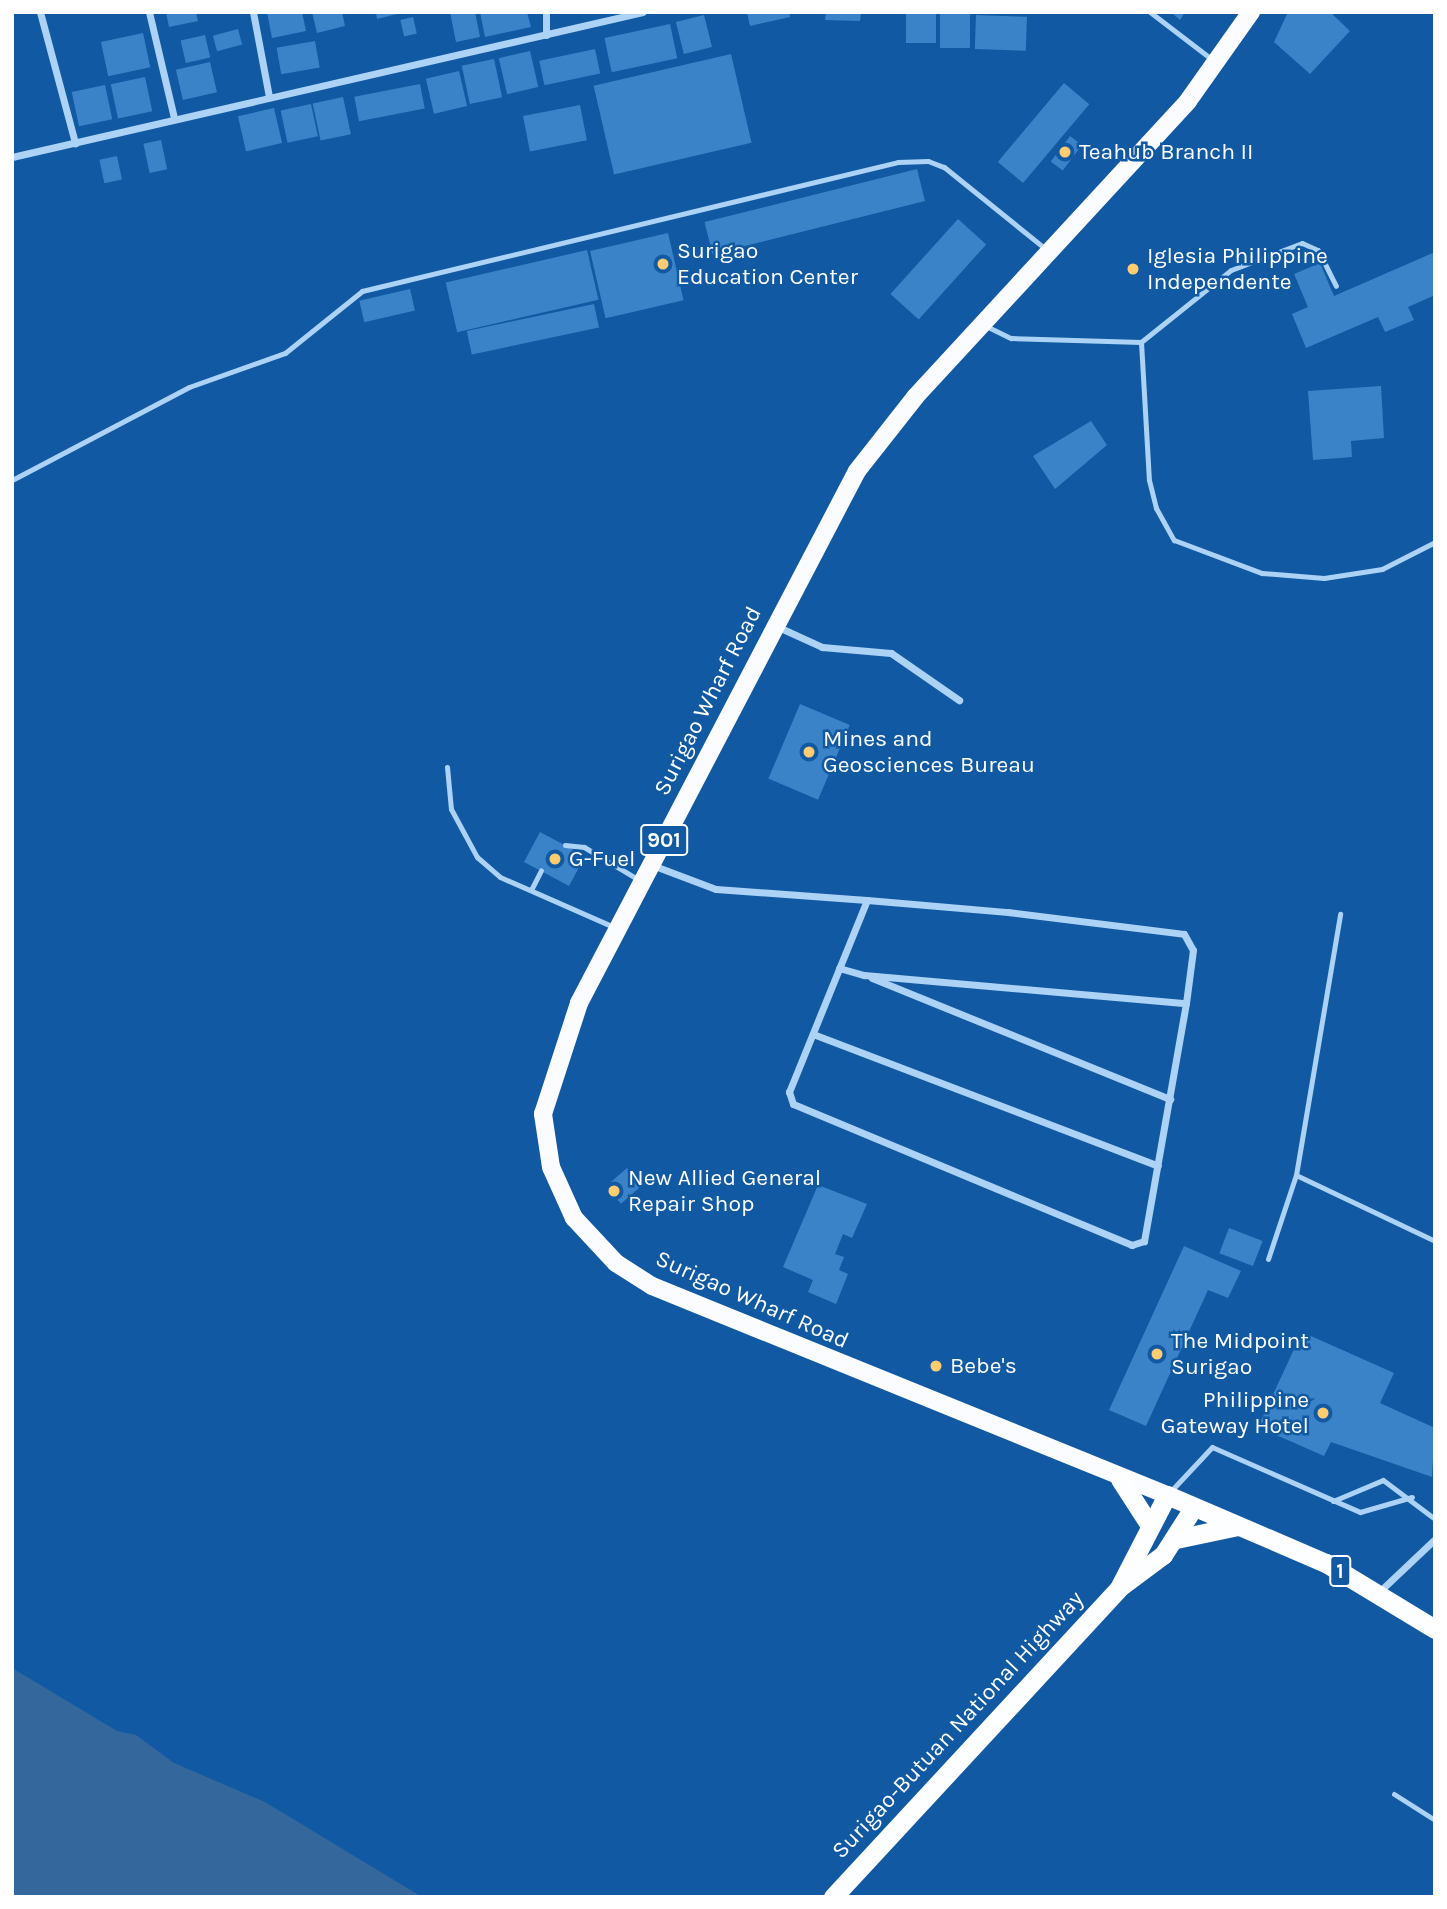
<!DOCTYPE html>
<html>
<head>
<meta charset="utf-8">
<style>
  body { margin:0 }
  #map { position:relative; width:1447px; height:1909px; overflow:hidden; background:#115aa3; font-family:Karla,sans-serif }
  div>[style] { position:absolute }
  .water>* { inset:0; background:#34679c }
  .building>* { inset:0; background:#3a83c8; transform-origin:0 0 }
  .service>* { height:5px; margin:-2.5px; padding:0 2.5px; transform-origin:2.5px; border-radius:2.5px; background:#acd2f5 }
  .minor>* { height:7px; margin:-3.5px; padding:0 3.5px; transform-origin:3.5px; border-radius:3.5px; background:#acd2f5 }
  .primary>* { height:18px; margin:-9px; padding:0 9px; transform-origin:9px; border-radius:9px; background:#fafcff }
  .trunk>* { height:19px; margin:-9.5px; padding:0 9.5px; transform-origin:9.5px; border-radius:9.5px; background:#fcfeff }
  .dots>* { width:19px; height:19px; translate:-50% -50%; box-sizing:border-box; border:4px solid #115aa3; border-radius:50% }
  span { translate:-50% -50%; white-space:nowrap; text-align:center; line-height:1.15; -webkit-text-stroke:5px #115aa3; paint-order:stroke }
  .shield-label span { padding:2px 5px; background:#115aa3; border:2px solid; border-radius:5px; -webkit-text-stroke-width:0 }
  .shield-label { font-size:21px; color:#fff; font-weight:700 }
  .poi-label { font-size:23px; color:#fff }
  .left { translate:0 -50%; text-align:left }
  .right { translate:-100% -50%; text-align:right }
  .street-label { font-size:23px; color:#fff }
  .frame { position:absolute; inset:0; border:14px solid #fff; pointer-events:none }
</style>
</head>
<body>
<div id="map">
  <div class="water">
    <i style="clip-path:polygon(12px 1668px,117px 1731px,136px 1735px,174px 1763px,265px 1802px,422px 1897px,12px 1897px)"></i>
  </div>
  <div class="building">
    <i style="clip-path:polygon(166px 12px,196px 12px,198px 21px,169px 27px)"></i>
    <i style="clip-path:polygon(267px 12px,302px 12px,306px 31px,272px 38px)"></i>
    <i style="clip-path:polygon(312px 12px,342px 12px,345px 26px,317px 33px)"></i>
    <i style="clip-path:polygon(376px 12px,401px 12px,401px 13px,377px 19px)"></i>
    <i style="clip-path:polygon(450px 12px,475px 12px,480px 37px,456px 42px)"></i>
    <i style="clip-path:polygon(480px 12px,527px 12px,531px 27px,485px 37px)"></i>
    <i style="clip-path:polygon(747px 12px,789px 12px,790px 17px,750px 26px)"></i>
    <i style="clip-path:polygon(826px 12px,861px 12px,860px 21px,825px 20px)"></i>
    <i style="left:906px;top:12px;width:30px;height:31px"></i>
    <i style="left:940px;top:12px;width:30px;height:36px"></i>
    <i style="clip-path:polygon(1171px 12px,1185px 12px,1180px 20px)"></i>
    <i style="clip-path:polygon(1288px 12px,1330px 12px,1350px 31px,1310px 74px,1274px 42px)"></i>
    <i style="left:704px;top:15px;width:33px;height:29px;rotate:76deg"></i>
    <i style="left:976px;top:15px;width:51px;height:34px;rotate:2deg"></i>
    <i style="left:413px;top:17px;width:17px;height:13px;rotate:77deg"></i>
    <i style="left:670px;top:24px;width:35px;height:67px;rotate:78deg"></i>
    <i style="left:238px;top:29px;width:16px;height:26px;rotate:75deg"></i>
    <i style="left:143px;top:33px;width:35px;height:43px;rotate:78deg"></i>
    <i style="left:205px;top:35px;width:23px;height:25px;rotate:77deg"></i>
    <i style="left:315px;top:41px;width:27px;height:39px;rotate:80deg"></i>
    <i style="left:595px;top:49px;width:25px;height:57px;rotate:78deg"></i>
    <i style="left:530px;top:51px;width:37px;height:32px;rotate:77deg"></i>
    <i style="left:731px;top:54px;width:91px;height:141px;rotate:77deg"></i>
    <i style="left:494px;top:59px;width:39px;height:33px;rotate:78deg"></i>
    <i style="left:210px;top:62px;width:31px;height:35px;rotate:77deg"></i>
    <i style="left:459px;top:71px;width:36px;height:34px;rotate:77deg"></i>
    <i style="left:145px;top:77px;width:35px;height:35px;rotate:78deg"></i>
    <i style="left:1064px;top:83px;width:33px;height:103px;rotate:40deg"></i>
    <i style="left:420px;top:84px;width:25px;height:67px;rotate:79deg"></i>
    <i style="left:105px;top:85px;width:35px;height:34px;rotate:78deg"></i>
    <i style="left:343px;top:97px;width:38px;height:31px;rotate:78deg"></i>
    <i style="left:311px;top:104px;width:33px;height:31px;rotate:78deg"></i>
    <i style="left:580px;top:105px;width:36px;height:58px;rotate:79deg"></i>
    <i style="left:274px;top:108px;width:36px;height:37px;rotate:77deg"></i>
    <i style="left:1070px;top:136px;width:15px;height:32px;rotate:37deg"></i>
    <i style="left:161px;top:140px;width:30px;height:18px;rotate:78deg"></i>
    <i style="left:117px;top:156px;width:24px;height:18px;rotate:78deg"></i>
    <i style="left:917px;top:169px;width:33px;height:219px;rotate:76deg"></i>
    <i style="left:958px;top:219px;width:38px;height:101px;rotate:42deg"></i>
    <i style="left:668px;top:233px;width:69px;height:80px;rotate:77deg"></i>
    <i style="left:587px;top:250px;width:51px;height:145px;rotate:77deg"></i>
    <i style="clip-path:polygon(1435px 252px,1435px 295px,1408px 307px,1414px 320px,1385px 332px,1378px 317px,1306px 348px,1292px 314px,1308px 307px,1294px 274px,1320px 263px,1334px 296px)"></i>
    <i style="left:410px;top:289px;width:22px;height:52px;rotate:77deg"></i>
    <i style="left:594px;top:304px;width:24px;height:130px;rotate:78deg"></i>
    <i style="clip-path:polygon(1381px 386px,1384px 438px,1351px 441px,1352px 457px,1313px 460px,1308px 391px)"></i>
    <i style="clip-path:polygon(1091px 421px,1107px 445px,1055px 489px,1033px 456px)"></i>
    <i style="left:800px;top:704px;width:54px;height:81px;rotate:23deg"></i>
    <i style="left:540px;top:832px;width:51px;height:34px;rotate:28deg"></i>
    <i style="left:627px;top:1168px;width:23px;height:28px;rotate:49deg"></i>
    <i style="clip-path:polygon(818px 1185px,867px 1204px,852px 1238px,843px 1234px,835px 1254px,844px 1257px,839px 1270px,848px 1274px,836px 1304px,808px 1292px,813px 1280px,783px 1267px)"></i>
    <i style="left:1229px;top:1228px;width:36px;height:27px;rotate:21deg"></i>
    <i style="clip-path:polygon(1184px 1246px,1241px 1271px,1228px 1298px,1208px 1290px,1146px 1426px,1109px 1410px)"></i>
    <i style="clip-path:polygon(1302px 1332px,1394px 1373px,1380px 1403px,1435px 1428px,1432px 1477px,1331px 1442px,1324px 1456px,1258px 1427px)"></i>
  </div>
  <div class="service">
    <i style="left:1150px;top:12px;width:81px;rotate:37.4deg"></i>
    <i style="left:984px;top:325px;width:30px;rotate:26deg"></i>
    <i style="left:1011px;top:338px;width:130px;rotate:1.8deg"></i>
    <i style="left:1141px;top:342px;width:115px;rotate:-38.7deg"></i>
    <i style="left:1231px;top:270px;width:76px;rotate:-20.8deg"></i>
    <i style="left:1302px;top:243px;width:17px;rotate:24deg"></i>
    <i style="left:1318px;top:250px;width:40px;rotate:63.4deg"></i>
    <i style="left:1141px;top:342px;width:138px;rotate:86.7deg"></i>
    <i style="left:1149px;top:480px;width:29px;rotate:76deg"></i>
    <i style="left:1156px;top:508px;width:37px;rotate:61deg"></i>
    <i style="left:1174px;top:540px;width:94px;rotate:20.6deg"></i>
    <i style="left:1262px;top:573px;width:62px;rotate:4.6deg"></i>
    <i style="left:1324px;top:578px;width:59px;rotate:-8.8deg"></i>
    <i style="left:1382px;top:569px;width:59px;rotate:-27deg"></i>
    <i style="left:12px;top:480px;width:200px;rotate:-27.7deg"></i>
    <i style="left:189px;top:387px;width:102px;rotate:-19.5deg"></i>
    <i style="left:285px;top:353px;width:99px;rotate:-38.8deg"></i>
    <i style="left:362px;top:291px;width:551px;rotate:-13.53deg"></i>
    <i style="left:898px;top:162px;width:30px;rotate:-2deg"></i>
    <i style="left:928px;top:161px;width:17px;rotate:21deg"></i>
    <i style="left:944px;top:167px;width:132px;rotate:38.9deg"></i>
    <i style="left:447px;top:767px;width:42px;rotate:84.6deg"></i>
    <i style="left:451px;top:809px;width:55px;rotate:61.6deg"></i>
    <i style="left:477px;top:857px;width:30px;rotate:41deg"></i>
    <i style="left:500px;top:877px;width:124px;rotate:23.7deg"></i>
    <i style="left:565px;top:845px;width:19px;rotate:6deg"></i>
    <i style="left:584px;top:847px;width:64px;rotate:31deg"></i>
    <i style="left:531px;top:890px;width:22px;rotate:-63deg"></i>
    <i style="left:1296px;top:1175px;width:154px;rotate:25.4deg"></i>
    <i style="left:1268px;top:1259px;width:89px;rotate:-71.6deg"></i>
    <i style="left:1296px;top:1175px;width:265px;rotate:-80.4deg"></i>
    <i style="left:1169px;top:1493px;width:63px;rotate:-46.9deg"></i>
    <i style="left:1212px;top:1447px;width:162px;rotate:23.7deg"></i>
    <i style="left:1360px;top:1512px;width:54px;rotate:-16.1deg"></i>
    <i style="left:1333px;top:1501px;width:54px;rotate:-22.8deg"></i>
    <i style="left:1383px;top:1480px;width:65px;rotate:36.9deg"></i>
    <i style="left:1394px;top:1794px;width:49px;rotate:32.4deg"></i>
  </div>
  <div class="minor">
    <i style="left:40px;top:12px;width:136px;rotate:75deg"></i>
    <i style="left:149px;top:12px;width:109px;rotate:76.7deg"></i>
    <i style="left:253px;top:12px;width:86px;rotate:79.3deg"></i>
    <i style="left:546px;top:35px;width:23px;rotate:-90deg"></i>
    <i style="left:12px;top:157px;width:647px;rotate:-12.94deg"></i>
    <i style="left:776px;top:626px;width:51px;rotate:24.5deg"></i>
    <i style="left:822px;top:647px;width:69px;rotate:5deg"></i>
    <i style="left:891px;top:653px;width:83px;rotate:34.7deg"></i>
    <i style="left:652px;top:865px;width:68px;rotate:20.6deg"></i>
    <i style="left:716px;top:889px;width:151px;rotate:4.2deg"></i>
    <i style="left:867px;top:900px;width:142px;rotate:4.9deg"></i>
    <i style="left:1008px;top:912px;width:177px;rotate:7.1deg"></i>
    <i style="left:1184px;top:934px;width:18px;rotate:61deg"></i>
    <i style="left:1193px;top:950px;width:53px;rotate:97.5deg"></i>
    <i style="left:1186px;top:1003px;width:242px;rotate:100deg"></i>
    <i style="left:1144px;top:1241px;width:13px;rotate:162deg"></i>
    <i style="left:1132px;top:1245px;width:367px;rotate:-157.4deg"></i>
    <i style="left:793px;top:1104px;width:13px;rotate:-108deg"></i>
    <i style="left:789px;top:1092px;width:207px;rotate:-67.9deg"></i>
    <i style="left:839px;top:968px;width:26px;rotate:16deg"></i>
    <i style="left:864px;top:975px;width:323px;rotate:5deg"></i>
    <i style="left:872px;top:978px;width:322px;rotate:22.1deg"></i>
    <i style="left:813px;top:1034px;width:369px;rotate:20.9deg"></i>
    <i style="left:1380px;top:1591px;width:76px;rotate:-43.4deg"></i>
  </div>
  <div class="primary">
    <i style="left:1167px;top:1495px;width:556px;rotate:-157.91deg"></i>
    <i style="left:652px;top:1286px;width:43px;rotate:-147.4deg"></i>
    <i style="left:616px;top:1263px;width:62px;rotate:-133deg"></i>
    <i style="left:574px;top:1218px;width:56px;rotate:-114.3deg"></i>
    <i style="left:551px;top:1167px;width:54px;rotate:-98.6deg"></i>
    <i style="left:543px;top:1114px;width:117px;rotate:-72deg"></i>
    <i style="left:579px;top:1003px;width:600px;rotate:-62.41deg"></i>
    <i style="left:857px;top:471px;width:95px;rotate:-51.8deg"></i>
    <i style="left:916px;top:396px;width:401px;rotate:-47.3deg"></i>
    <i style="left:1188px;top:101px;width:109px;rotate:-54.7deg"></i>
  </div>
  <div class="trunk">
    <i style="left:1120px;top:1479px;width:54px;rotate:57.2deg"></i>
    <i style="left:1176px;top:1539px;width:62px;rotate:-12deg"></i>
    <i style="left:1120px;top:1586px;width:102px;rotate:-62.7deg"></i>
    <i style="left:1167px;top:1495px;width:173px;rotate:23.2deg"></i>
    <i style="left:1326px;top:1563px;width:127px;rotate:31.2deg"></i>
    <i style="left:833px;top:1897px;width:422px;rotate:-47.2deg"></i>
    <i style="left:1120px;top:1587px;width:54px;rotate:-36.7deg"></i>
    <i style="left:1163px;top:1555px;width:56px;rotate:-57.4deg"></i>
  </div>
  <div class="dots">
    <i style="left:1065px;top:152px;background:#ffcd70"></i>
    <i style="left:663px;top:264px;background:#ffcd70"></i>
    <i style="left:1133px;top:269px;background:#ffcd70"></i>
    <i style="left:809px;top:752px;background:#ffcd70"></i>
    <i style="left:555px;top:859px;background:#ffcd70"></i>
    <i style="left:614px;top:1191px;background:#ffcd70"></i>
    <i style="left:1157px;top:1354px;background:#ffcd70"></i>
    <i style="left:936px;top:1366px;background:#ffcd70"></i>
    <i style="left:1323px;top:1413px;background:#ffcd70"></i>
  </div>
  <div class="shield-label">
    <span style="left:664px;top:840px">901</span>
    <span style="left:1340px;top:1571px">1</span>
  </div>
  <div class="poi-label">
    <span class="left" style="left:1079px;top:152px">Teahub Branch II</span>
    <span class="left" style="left:677px;top:264px">Surigao<br>Education Center</span>
    <span class="left" style="left:1147px;top:269px">Iglesia Philippine<br>Independente</span>
    <span class="left" style="left:823px;top:752px">Mines and<br>Geosciences Bureau</span>
    <span class="left" style="left:569px;top:859px">G-Fuel</span>
    <span class="left" style="left:628px;top:1191px">New Allied General<br>Repair Shop</span>
    <span class="left" style="left:1171px;top:1354px">The Midpoint<br>Surigao</span>
    <span class="left" style="left:950px;top:1366px">Bebe's</span>
    <span class="right" style="left:1309px;top:1413px">Philippine<br>Gateway Hotel</span>
  </div>
  <div class="street-label">
    <span style="left:708px;top:701px;rotate:-63deg">Surigao Wharf Road</span>
    <span style="left:752px;top:1300px;rotate:24deg">Surigao Wharf Road</span>
    <span style="left:958px;top:1725px;rotate:-47deg">Surigao-Butuan National Highway</span>
  </div>
  <div class="frame"></div>
</div>
</body>
</html>
